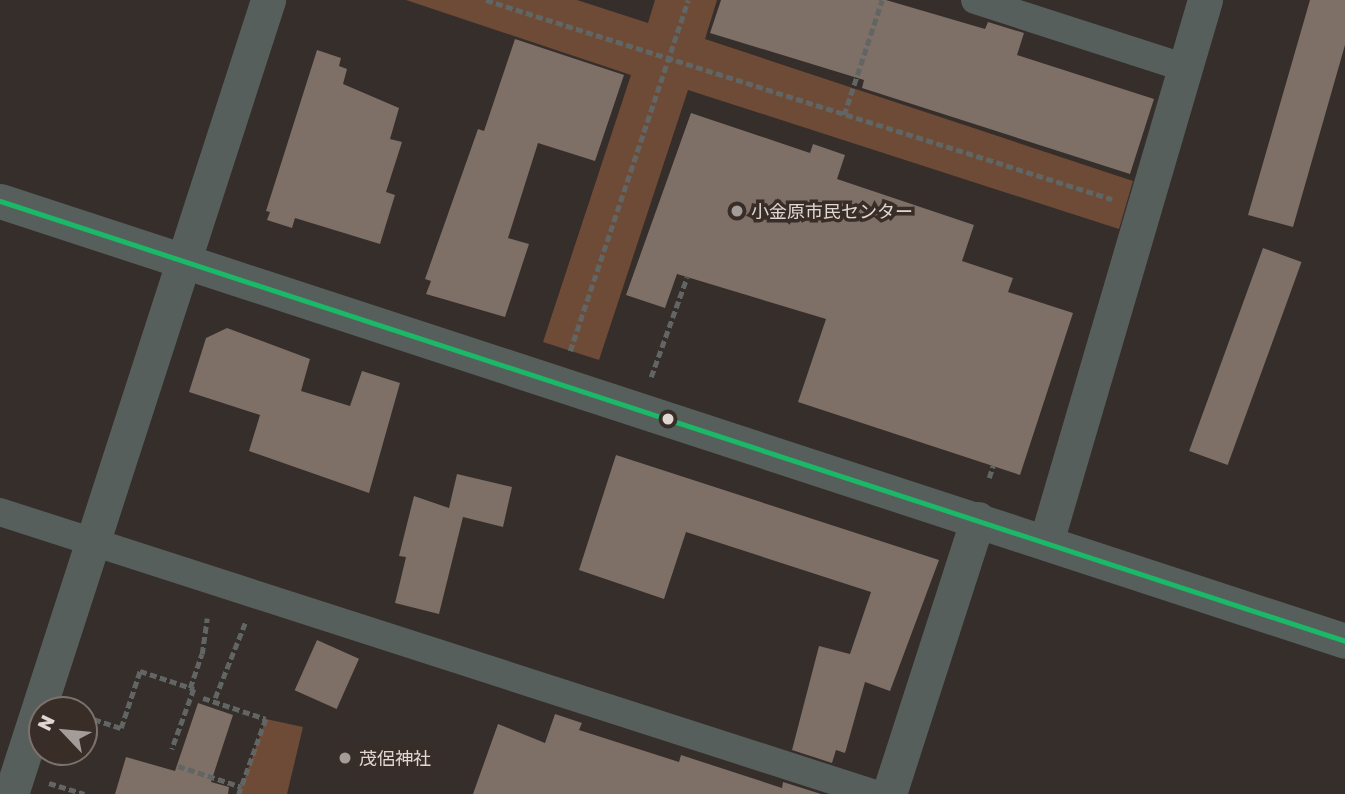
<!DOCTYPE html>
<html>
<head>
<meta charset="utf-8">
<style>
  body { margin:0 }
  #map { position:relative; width:1345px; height:794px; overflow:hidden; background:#352e2b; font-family:"Golos Text","Noto Sans JP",sans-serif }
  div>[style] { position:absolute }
  .green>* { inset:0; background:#6e4b37 }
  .building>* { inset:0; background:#7e6f67; transform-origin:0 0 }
  .path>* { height:4.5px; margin-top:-2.25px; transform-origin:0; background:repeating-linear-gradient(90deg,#616563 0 7px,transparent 0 10.5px) }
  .minor>* { height:28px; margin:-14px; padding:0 14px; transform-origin:14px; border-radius:14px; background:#575f5d }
  .tertiary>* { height:35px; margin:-17.5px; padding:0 17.5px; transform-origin:17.5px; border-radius:17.5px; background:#575f5d }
  .bus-1>* { height:5px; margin:-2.5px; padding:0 2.5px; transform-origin:2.5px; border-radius:2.5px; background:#1ab867 }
  .dots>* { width:19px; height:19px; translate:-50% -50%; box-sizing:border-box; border:4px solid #392d27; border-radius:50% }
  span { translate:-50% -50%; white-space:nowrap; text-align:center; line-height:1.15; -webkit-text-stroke:7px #392d27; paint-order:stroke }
  .poi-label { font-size:18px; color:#e0d7d3 }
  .left { translate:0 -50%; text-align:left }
  .north { position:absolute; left:28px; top:696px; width:70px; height:70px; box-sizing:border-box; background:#392d27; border:2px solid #7c716c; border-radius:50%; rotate:296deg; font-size:19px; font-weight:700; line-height:28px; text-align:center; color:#e0d7d3 }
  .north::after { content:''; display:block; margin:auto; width:24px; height:32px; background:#a49c98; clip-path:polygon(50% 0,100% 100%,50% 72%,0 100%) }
</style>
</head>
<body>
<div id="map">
  <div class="green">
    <i style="clip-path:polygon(406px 0,577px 0,648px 23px,655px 0,717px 0,705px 39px,1133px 181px,1119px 229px,688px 90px,599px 360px,543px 342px,631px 75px)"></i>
    <i style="clip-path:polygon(266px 719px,303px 727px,287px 794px,239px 794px)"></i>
  </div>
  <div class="building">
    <i style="clip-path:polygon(721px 0,886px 0,985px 29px,988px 22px,1024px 33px,1017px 55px,1154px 99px,1130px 174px,862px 88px,864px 80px,710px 33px)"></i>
    <i style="clip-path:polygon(1310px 0,1345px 0,1345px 45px,1293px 227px,1248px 215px)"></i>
    <i style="clip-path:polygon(515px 39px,624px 75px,595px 161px,538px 143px,508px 238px,529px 244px,505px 317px,426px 294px,431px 281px,425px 279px,478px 129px,484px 131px)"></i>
    <i style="clip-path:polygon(317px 50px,341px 58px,339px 66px,347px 69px,343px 84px,399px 108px,390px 139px,402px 142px,386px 192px,395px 195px,380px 244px,295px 218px,292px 228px,267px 220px,270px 212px,266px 211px)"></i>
    <i style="clip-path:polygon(691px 113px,810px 153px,813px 144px,845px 155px,837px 179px,974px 225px,962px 261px,1013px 278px,1008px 292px,1073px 313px,1020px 475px,798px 402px,826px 319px,677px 274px,665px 308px,626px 295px)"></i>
    <i style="left:1263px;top:248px;width:41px;height:216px;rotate:20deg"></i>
    <i style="clip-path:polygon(227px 328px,310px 359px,301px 391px,350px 406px,362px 371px,400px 383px,369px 493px,249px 451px,260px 415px,189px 392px,206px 338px)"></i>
    <i style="clip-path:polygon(616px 455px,939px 560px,890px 691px,865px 682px,845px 753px,836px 750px,832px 763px,792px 750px,819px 646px,850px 654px,871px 592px,686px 532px,664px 599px,579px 570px)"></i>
    <i style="clip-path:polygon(457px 474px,512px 487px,503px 527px,463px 517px,439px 614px,395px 603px,406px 557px,399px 556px,414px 496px,449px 508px)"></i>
    <i style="left:317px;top:640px;width:46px;height:55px;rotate:24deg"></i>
    <i style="clip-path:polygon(198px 703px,233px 715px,211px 782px,229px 787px,228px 794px,115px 794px,126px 757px,175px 771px)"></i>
    <i style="clip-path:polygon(555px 714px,582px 723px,579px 730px,679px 762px,681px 755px,782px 788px,783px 782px,821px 794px,473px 794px,498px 724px,545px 743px)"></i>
  </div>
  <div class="path">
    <i style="left:486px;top:0;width:657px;rotate:17.64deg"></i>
    <i style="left:844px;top:115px;width:121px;rotate:-71.7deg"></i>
    <i style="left:570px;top:351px;width:370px;rotate:-71.4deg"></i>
    <i style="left:651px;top:377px;width:106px;rotate:-70.2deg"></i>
    <i style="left:989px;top:478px;width:13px;rotate:-72deg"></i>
    <i style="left:190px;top:688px;width:36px;rotate:-71deg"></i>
    <i style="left:202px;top:654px;width:36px;rotate:-82deg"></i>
    <i style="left:203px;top:698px;width:66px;rotate:18.4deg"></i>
    <i style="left:266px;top:719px;width:80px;rotate:109.8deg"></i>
    <i style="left:215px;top:698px;width:81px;rotate:-68.2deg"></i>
    <i style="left:84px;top:716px;width:39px;rotate:18deg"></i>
    <i style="left:121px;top:728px;width:60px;rotate:-71.6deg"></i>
    <i style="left:140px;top:671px;width:57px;rotate:18.4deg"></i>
    <i style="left:194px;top:689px;width:64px;rotate:110.1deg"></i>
    <i style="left:178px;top:766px;width:67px;rotate:18.2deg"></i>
    <i style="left:49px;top:783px;width:37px;rotate:17deg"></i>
  </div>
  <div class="minor">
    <i style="left:975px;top:0;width:221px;rotate:17.9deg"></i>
    <i style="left:0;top:512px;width:919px;rotate:17.86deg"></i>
  </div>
  <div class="tertiary">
    <i style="left:0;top:201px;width:1415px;rotate:18.11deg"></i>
    <i style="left:1046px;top:542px;width:565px;rotate:-73.65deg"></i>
    <i style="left:11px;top:794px;width:835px;rotate:-72.06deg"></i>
    <i style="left:889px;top:794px;width:289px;rotate:-72.1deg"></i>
  </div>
  <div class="bus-1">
    <i style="left:0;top:201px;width:1415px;rotate:18.11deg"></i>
  </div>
  <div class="dots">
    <i style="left:737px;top:211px;background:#a49c98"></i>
    <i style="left:668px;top:419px;background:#e0d7d3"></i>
    <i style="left:345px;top:758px;background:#a49c98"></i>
  </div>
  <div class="poi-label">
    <span class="left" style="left:751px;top:211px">小金原市民センター</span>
    <span class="left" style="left:359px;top:758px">茂侶神社</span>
  </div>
  <div class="north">N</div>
</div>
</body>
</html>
